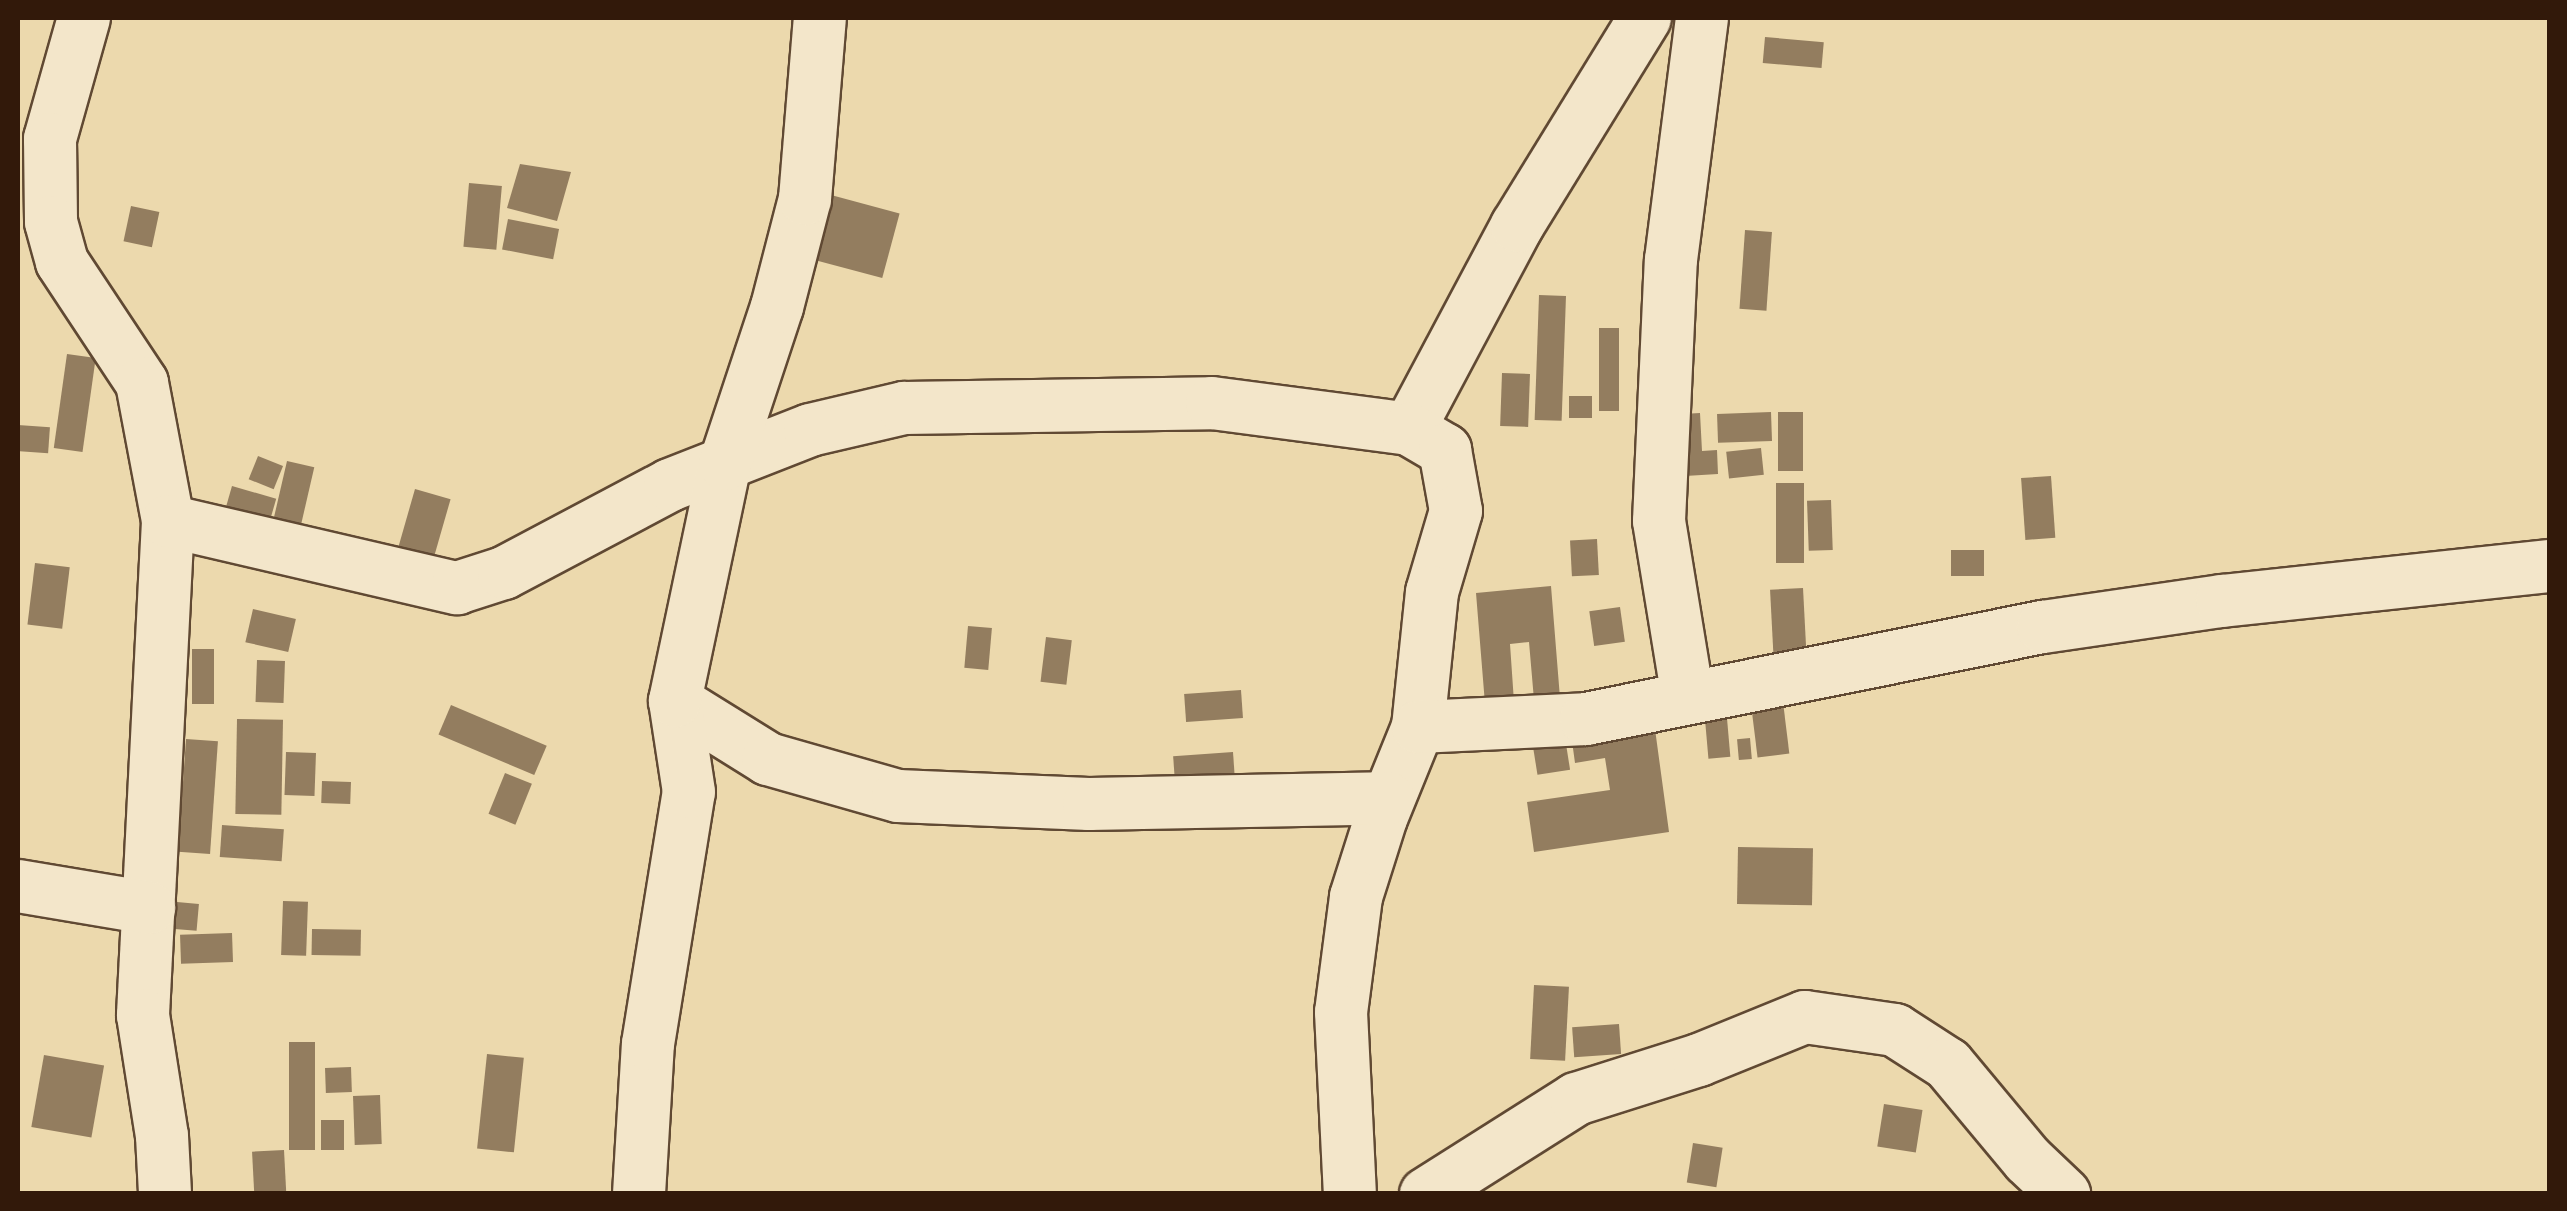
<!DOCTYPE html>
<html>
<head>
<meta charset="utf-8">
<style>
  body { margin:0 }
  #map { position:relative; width:2567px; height:1211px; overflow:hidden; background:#ecd9ad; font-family:"Sorts Mill Goudy",serif }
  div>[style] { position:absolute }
  .building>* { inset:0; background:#937d5f; transform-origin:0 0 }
  .roads { filter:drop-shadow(2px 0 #604933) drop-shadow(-2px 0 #604933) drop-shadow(0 2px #604933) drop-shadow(0 -2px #604933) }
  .minor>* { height:52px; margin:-26px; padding:0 26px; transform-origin:26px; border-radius:26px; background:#f3e6ca }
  span { translate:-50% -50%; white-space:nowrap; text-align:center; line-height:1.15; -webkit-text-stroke:9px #f3e6ca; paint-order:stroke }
  .frame { position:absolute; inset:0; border:20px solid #32190a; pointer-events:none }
</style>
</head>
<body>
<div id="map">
  <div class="building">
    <i style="left:1765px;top:37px;width:59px;height:26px;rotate:5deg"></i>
    <i style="clip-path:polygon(520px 164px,571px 172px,557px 221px,507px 208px)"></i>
    <i style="left:469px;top:183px;width:33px;height:64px;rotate:5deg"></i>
    <i style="left:831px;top:195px;width:71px;height:67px;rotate:15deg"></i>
    <i style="left:131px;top:206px;width:29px;height:36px;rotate:12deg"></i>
    <i style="left:508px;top:219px;width:52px;height:31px;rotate:11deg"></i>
    <i style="left:1745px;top:230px;width:27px;height:79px;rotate:4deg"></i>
    <i style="left:1539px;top:295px;width:27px;height:125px;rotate:2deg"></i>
    <i style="left:1599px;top:328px;width:20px;height:83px"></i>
    <i style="left:67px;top:354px;width:29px;height:95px;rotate:8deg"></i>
    <i style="left:1502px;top:373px;width:28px;height:53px;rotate:2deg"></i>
    <i style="left:1569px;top:396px;width:23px;height:22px"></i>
    <i style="left:1771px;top:412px;width:29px;height:54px;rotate:88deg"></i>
    <i style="left:1778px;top:412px;width:25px;height:59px"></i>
    <i style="clip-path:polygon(1700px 413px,1702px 451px,1717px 450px,1718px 474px,1685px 476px,1682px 414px)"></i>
    <i style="left:18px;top:425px;width:32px;height:26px;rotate:4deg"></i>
    <i style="left:1761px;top:448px;width:27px;height:35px;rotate:84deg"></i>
    <i style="left:258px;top:456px;width:27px;height:25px;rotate:22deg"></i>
    <i style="left:287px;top:461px;width:28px;height:65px;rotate:13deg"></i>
    <i style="left:2051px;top:476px;width:62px;height:30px;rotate:86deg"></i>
    <i style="left:1776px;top:483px;width:28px;height:80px"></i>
    <i style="left:232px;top:486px;width:46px;height:27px;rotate:16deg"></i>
    <i style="left:415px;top:489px;width:37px;height:61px;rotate:16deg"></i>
    <i style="left:1831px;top:500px;width:50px;height:24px;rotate:88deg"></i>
    <i style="left:1597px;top:539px;width:36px;height:27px;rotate:87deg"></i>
    <i style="left:1984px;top:550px;width:26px;height:33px;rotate:90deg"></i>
    <i style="left:35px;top:563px;width:35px;height:62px;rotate:7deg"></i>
    <i style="clip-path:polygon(1551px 586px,1560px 698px,1534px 700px,1529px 642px,1510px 644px,1514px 702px,1485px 704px,1476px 593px)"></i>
    <i style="left:1803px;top:588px;width:65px;height:33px;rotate:87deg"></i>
    <i style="left:1620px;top:607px;width:35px;height:31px;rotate:82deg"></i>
    <i style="left:253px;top:609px;width:44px;height:34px;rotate:13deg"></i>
    <i style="left:968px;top:626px;width:24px;height:42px;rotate:5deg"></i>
    <i style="left:1046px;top:637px;width:26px;height:45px;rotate:7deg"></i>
    <i style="left:192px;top:649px;width:22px;height:55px"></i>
    <i style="left:257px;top:660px;width:28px;height:42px;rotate:2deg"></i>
    <i style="left:1241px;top:690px;width:28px;height:57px;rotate:86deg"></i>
    <i style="left:1783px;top:702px;width:52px;height:32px;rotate:83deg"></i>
    <i style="left:451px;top:705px;width:104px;height:32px;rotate:23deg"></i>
    <i style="left:1726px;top:707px;width:50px;height:22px;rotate:85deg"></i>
    <i style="left:237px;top:719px;width:46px;height:95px;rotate:1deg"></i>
    <i style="clip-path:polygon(1655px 729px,1669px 832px,1534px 852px,1527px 802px,1610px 790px,1605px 758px,1575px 763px,1572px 741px)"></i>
    <i style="left:1750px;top:738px;width:21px;height:13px;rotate:85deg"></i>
    <i style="left:186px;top:739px;width:32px;height:113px;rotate:4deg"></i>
    <i style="left:1566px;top:744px;width:26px;height:33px;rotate:81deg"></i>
    <i style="left:286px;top:752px;width:30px;height:43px;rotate:2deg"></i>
    <i style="left:1233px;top:752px;width:27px;height:60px;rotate:86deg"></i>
    <i style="left:505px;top:773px;width:29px;height:44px;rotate:22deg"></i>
    <i style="left:322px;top:781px;width:29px;height:22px;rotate:2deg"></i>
    <i style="left:222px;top:825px;width:62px;height:32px;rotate:4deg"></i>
    <i style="left:1738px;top:847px;width:75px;height:57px;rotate:1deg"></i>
    <i style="left:283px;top:901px;width:25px;height:54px;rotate:2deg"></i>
    <i style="left:177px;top:902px;width:22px;height:27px;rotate:5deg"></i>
    <i style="left:312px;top:929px;width:49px;height:26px;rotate:1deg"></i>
    <i style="left:232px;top:933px;width:29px;height:52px;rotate:88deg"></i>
    <i style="left:1534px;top:985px;width:35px;height:74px;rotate:3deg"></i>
    <i style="left:1619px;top:1024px;width:30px;height:47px;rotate:86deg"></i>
    <i style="left:289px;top:1042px;width:26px;height:108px"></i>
    <i style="left:487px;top:1054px;width:37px;height:95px;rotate:6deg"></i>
    <i style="left:44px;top:1055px;width:61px;height:73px;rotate:10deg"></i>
    <i style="left:351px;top:1067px;width:25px;height:26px;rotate:88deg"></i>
    <i style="left:380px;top:1095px;width:49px;height:27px;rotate:88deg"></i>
    <i style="left:1884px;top:1104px;width:39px;height:43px;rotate:9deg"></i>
    <i style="left:321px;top:1120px;width:23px;height:30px"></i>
    <i style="left:1693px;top:1143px;width:30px;height:40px;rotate:9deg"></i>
    <i style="left:284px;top:1150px;width:44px;height:32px;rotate:87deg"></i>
  </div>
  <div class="roads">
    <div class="minor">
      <i style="left:84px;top:18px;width:126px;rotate:105.7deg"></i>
      <i style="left:50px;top:139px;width:83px;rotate:89.3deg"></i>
      <i style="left:51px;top:222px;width:41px;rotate:74.6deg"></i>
      <i style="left:62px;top:262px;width:145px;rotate:56.5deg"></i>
      <i style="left:142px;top:383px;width:140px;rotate:79.3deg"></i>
      <i style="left:168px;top:521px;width:495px;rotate:92.9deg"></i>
      <i style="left:143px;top:1015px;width:122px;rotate:81.1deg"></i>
      <i style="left:162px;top:1136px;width:58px;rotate:87deg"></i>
      <i style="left:1409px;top:429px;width:230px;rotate:-62deg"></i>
      <i style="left:1517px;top:226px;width:244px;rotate:-58.4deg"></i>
      <i style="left:168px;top:521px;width:297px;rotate:13.1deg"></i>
      <i style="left:457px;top:588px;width:49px;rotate:-17.7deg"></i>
      <i style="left:504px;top:573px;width:188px;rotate:-27.9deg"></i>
      <i style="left:670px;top:485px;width:150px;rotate:-21.4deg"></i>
      <i style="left:810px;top:430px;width:97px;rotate:-13.2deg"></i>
      <i style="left:904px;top:408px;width:308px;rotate:-0.9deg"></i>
      <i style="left:1212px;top:403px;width:199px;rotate:7.5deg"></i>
      <i style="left:1409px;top:429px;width:42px;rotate:30.3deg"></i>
      <i style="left:1445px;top:450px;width:62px;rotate:79.8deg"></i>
      <i style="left:1456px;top:511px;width:84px;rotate:106.5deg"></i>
      <i style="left:1432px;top:592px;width:136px;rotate:95.9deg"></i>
      <i style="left:1418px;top:727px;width:98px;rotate:112.1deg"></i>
      <i style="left:1381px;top:818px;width:83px;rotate:107.6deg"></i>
      <i style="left:1356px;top:897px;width:116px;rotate:97.4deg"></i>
      <i style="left:1341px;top:1012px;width:182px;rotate:87.2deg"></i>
      <i style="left:1688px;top:698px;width:179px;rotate:-99.3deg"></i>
      <i style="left:1659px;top:521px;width:261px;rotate:-87.4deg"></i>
      <i style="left:1671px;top:260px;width:244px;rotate:-82.7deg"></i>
      <i style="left:675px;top:701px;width:110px;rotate:31.9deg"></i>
      <i style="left:768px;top:759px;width:135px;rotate:15.9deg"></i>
      <i style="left:898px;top:796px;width:191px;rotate:2.4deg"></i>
      <i style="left:1089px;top:804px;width:299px;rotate:-1.1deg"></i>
      <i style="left:1418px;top:727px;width:168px;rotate:-2.7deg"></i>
      <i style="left:1586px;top:719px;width:466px;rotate:-11.4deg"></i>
      <i style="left:2043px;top:627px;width:181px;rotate:-8.3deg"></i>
      <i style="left:2222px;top:601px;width:330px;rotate:-6.1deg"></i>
      <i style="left:18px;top:886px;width:133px;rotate:9.5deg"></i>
      <i style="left:639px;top:1194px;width:150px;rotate:-86.6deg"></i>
      <i style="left:648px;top:1044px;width:255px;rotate:-80.8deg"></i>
      <i style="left:689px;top:792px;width:92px;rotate:-98.7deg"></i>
      <i style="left:675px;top:701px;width:242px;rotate:-78.1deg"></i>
      <i style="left:725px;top:464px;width:165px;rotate:-71.7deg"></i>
      <i style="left:777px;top:307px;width:112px;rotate:-75.5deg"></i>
      <i style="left:805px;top:199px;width:182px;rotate:-85.3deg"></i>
      <i style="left:1426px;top:1194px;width:178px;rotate:-32.3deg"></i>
      <i style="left:1576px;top:1099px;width:129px;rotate:-17.6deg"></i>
      <i style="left:1699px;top:1060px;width:114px;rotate:-22.1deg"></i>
      <i style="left:1805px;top:1017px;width:91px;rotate:8.2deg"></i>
      <i style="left:1895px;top:1030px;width:63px;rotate:32.7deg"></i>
      <i style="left:1948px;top:1064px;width:125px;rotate:50.2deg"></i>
      <i style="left:2028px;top:1160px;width:50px;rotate:43.4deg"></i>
    </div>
  </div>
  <div class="frame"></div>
</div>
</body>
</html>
